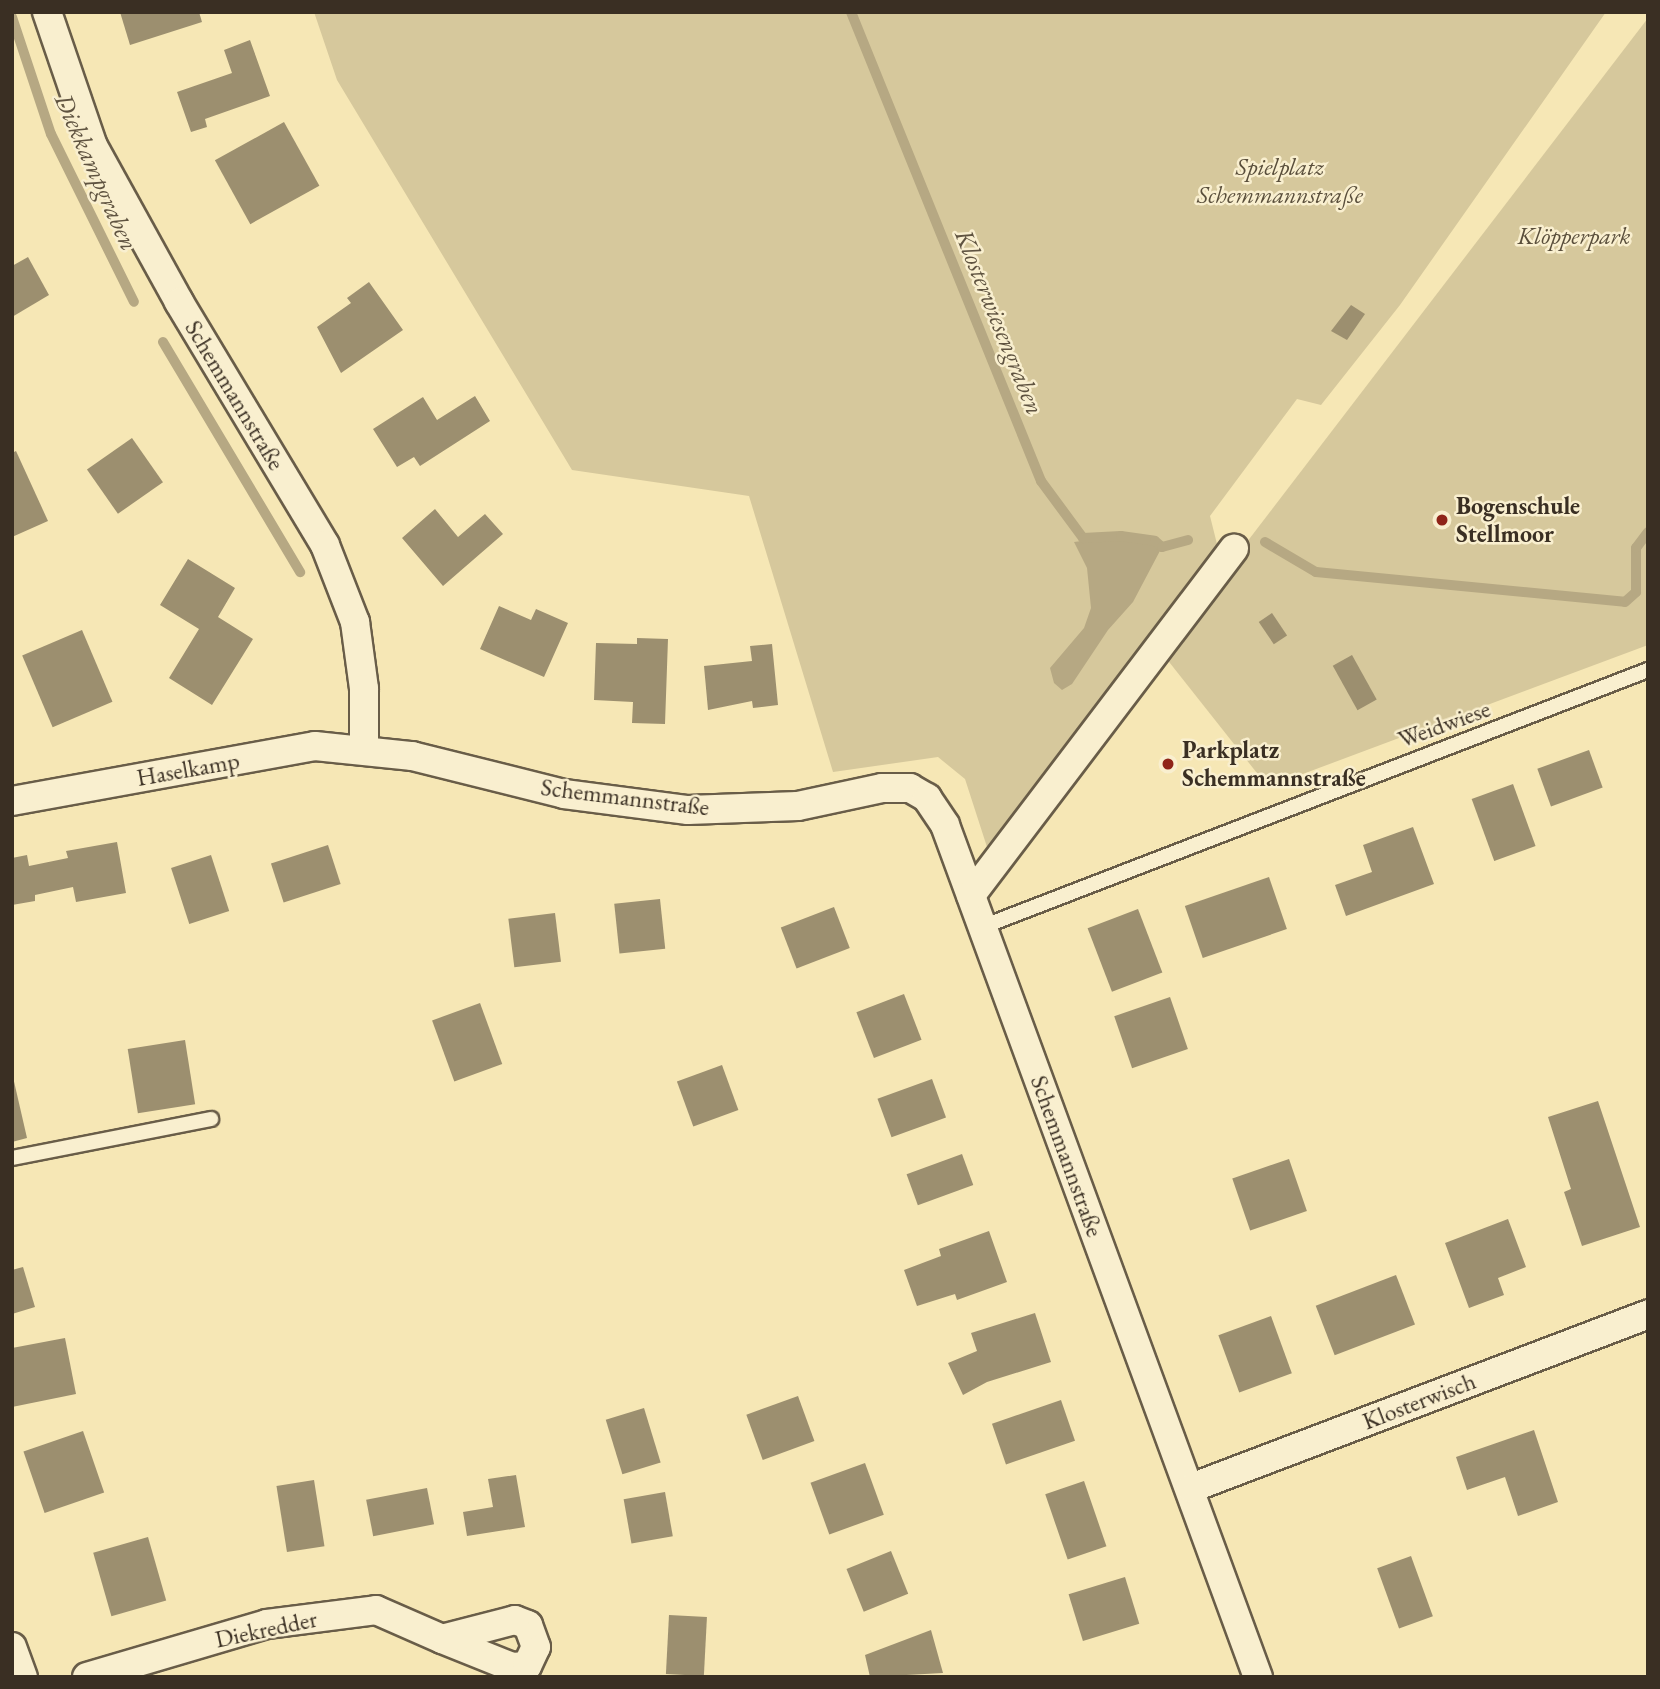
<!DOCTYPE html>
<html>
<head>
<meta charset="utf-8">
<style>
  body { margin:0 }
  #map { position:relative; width:1660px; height:1689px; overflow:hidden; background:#f6e7b5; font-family:"EB Garamond",serif }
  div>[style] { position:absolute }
  .green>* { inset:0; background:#d6c89c }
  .water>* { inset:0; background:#b6a883 }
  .stream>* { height:10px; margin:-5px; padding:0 5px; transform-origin:5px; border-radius:5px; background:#b6a883 }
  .building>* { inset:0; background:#9c8f6f; transform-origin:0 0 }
  .roads { filter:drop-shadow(2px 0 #695d48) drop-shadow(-2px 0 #695d48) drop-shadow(0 2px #695d48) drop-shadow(0 -2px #695d48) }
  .service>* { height:14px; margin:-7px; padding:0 7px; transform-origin:7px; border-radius:7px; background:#f9efcf }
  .minor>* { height:28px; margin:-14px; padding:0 14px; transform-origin:14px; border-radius:14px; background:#f9efcf }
  .dots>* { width:19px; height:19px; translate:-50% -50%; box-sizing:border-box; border:4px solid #f9efcf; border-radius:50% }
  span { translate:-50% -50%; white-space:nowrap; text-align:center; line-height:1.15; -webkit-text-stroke:5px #f9efcf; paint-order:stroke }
  .park-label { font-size:24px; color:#594e3b; font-style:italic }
  .street-label { font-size:24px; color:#3a2f23 }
  .poi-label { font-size:24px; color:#3a2f23; font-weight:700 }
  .left { translate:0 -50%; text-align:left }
  .water-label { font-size:26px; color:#5f5340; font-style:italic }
  .frame { position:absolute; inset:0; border:14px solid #3a2f23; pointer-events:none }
</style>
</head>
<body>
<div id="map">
  <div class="green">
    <i style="clip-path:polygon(314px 12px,1606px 12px,1400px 305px,1321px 405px,1297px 399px,1210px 516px,1217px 544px,987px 847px,965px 779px,938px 757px,833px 772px,749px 496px,572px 470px,337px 80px)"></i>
    <i style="clip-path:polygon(1648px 18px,1648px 645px,1268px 787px,1162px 653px)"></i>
  </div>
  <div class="water">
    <i style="clip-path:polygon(1121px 536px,1155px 541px,1162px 547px,1133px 602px,1108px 630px,1072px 684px,1062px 690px,1054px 683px,1050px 668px,1084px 628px,1091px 608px,1087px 568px,1074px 542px)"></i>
  </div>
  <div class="stream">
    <i style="left:851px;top:12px;width:506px;rotate:67.95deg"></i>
    <i style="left:1041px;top:481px;width:71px;rotate:53.6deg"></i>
    <i style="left:1083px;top:538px;width:38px;rotate:-3deg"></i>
    <i style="left:1121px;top:536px;width:34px;rotate:8deg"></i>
    <i style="left:1155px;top:541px;width:9px;rotate:41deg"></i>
    <i style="left:1162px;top:547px;width:27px;rotate:-15deg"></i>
    <i style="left:12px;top:17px;width:123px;rotate:71.6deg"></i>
    <i style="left:51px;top:134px;width:187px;rotate:63.7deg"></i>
    <i style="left:163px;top:342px;width:268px;rotate:59.2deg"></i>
    <i style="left:1265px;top:542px;width:59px;rotate:30.5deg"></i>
    <i style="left:1316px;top:572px;width:310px;rotate:5.5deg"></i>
    <i style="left:1625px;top:602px;width:15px;rotate:-42deg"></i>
    <i style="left:1636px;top:592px;width:44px;rotate:-90deg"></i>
    <i style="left:1636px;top:548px;width:20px;rotate:-53deg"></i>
  </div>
  <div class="building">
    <i style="clip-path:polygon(120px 12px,199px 12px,202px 22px,130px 45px)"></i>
    <i style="clip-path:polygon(250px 40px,270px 96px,205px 119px,207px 127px,191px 132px,177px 92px,232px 73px,224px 50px)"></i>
    <i style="left:284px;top:122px;width:73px;height:79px;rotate:61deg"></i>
    <i style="clip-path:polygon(28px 257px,49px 295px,12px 317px,12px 266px)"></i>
    <i style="clip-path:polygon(369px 282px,403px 330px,341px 373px,317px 327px,351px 303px,347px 298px)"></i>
    <i style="clip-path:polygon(1351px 305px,1365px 314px,1347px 340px,1331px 331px)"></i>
    <i style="clip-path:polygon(475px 396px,490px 421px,420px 466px,414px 457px,397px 467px,373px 429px,423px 397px,437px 420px)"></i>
    <i style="left:132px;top:438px;width:54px;height:55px;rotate:55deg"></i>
    <i style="clip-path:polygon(16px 451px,48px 521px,12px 537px,12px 453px)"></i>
    <i style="clip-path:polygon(435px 509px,458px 537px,485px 514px,503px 534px,443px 586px,402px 538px)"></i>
    <i style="clip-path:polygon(188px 559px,235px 588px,218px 617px,253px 639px,212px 705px,169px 678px,199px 629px,160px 605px)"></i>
    <i style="clip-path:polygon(499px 606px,531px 620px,536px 609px,568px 623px,544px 677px,480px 649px)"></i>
    <i style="left:1272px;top:613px;width:27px;height:16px;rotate:56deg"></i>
    <i style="left:82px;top:630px;width:78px;height:65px;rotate:67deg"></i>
    <i style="clip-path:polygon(637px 638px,668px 639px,665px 724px,632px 723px,633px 702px,594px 700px,596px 643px,637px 644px)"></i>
    <i style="clip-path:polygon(772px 644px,778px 705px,753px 708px,752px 701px,708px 710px,704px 666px,752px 661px,750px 646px)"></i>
    <i style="left:1352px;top:655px;width:51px;height:22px;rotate:61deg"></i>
    <i style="left:1589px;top:750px;width:40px;height:55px;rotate:70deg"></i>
    <i style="left:1513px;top:784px;width:66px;height:44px;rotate:70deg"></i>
    <i style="clip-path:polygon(1413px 827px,1434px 884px,1346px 916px,1335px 885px,1372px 872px,1363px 845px)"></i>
    <i style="clip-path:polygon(117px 842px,126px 893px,76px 902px,73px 887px,35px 895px,35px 901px,12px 905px,12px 858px,27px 855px,29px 866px,68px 858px,66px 851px)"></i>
    <i style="left:328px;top:845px;width:41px;height:60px;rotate:72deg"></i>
    <i style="left:211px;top:855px;width:59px;height:42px;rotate:72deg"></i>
    <i style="left:1269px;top:877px;width:55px;height:89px;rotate:71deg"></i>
    <i style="left:660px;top:899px;width:50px;height:46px;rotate:84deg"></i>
    <i style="left:834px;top:907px;width:44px;height:57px;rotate:69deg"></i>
    <i style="left:1138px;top:909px;width:68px;height:54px;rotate:69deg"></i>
    <i style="left:555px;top:913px;width:49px;height:47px;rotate:83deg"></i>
    <i style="left:904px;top:994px;width:49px;height:51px;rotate:69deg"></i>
    <i style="left:1170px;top:997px;width:55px;height:59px;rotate:71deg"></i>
    <i style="left:480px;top:1003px;width:65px;height:51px;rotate:70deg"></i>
    <i style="left:185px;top:1040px;width:65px;height:58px;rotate:81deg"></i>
    <i style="left:722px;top:1065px;width:48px;height:48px;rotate:70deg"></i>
    <i style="clip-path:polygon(13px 1077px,27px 1138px,12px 1142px,12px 1078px)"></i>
    <i style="left:932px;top:1079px;width:41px;height:58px;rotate:70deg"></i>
    <i style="clip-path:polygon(1598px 1101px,1640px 1227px,1582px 1246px,1564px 1192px,1571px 1189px,1548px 1117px)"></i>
    <i style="left:962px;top:1154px;width:33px;height:59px;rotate:70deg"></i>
    <i style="left:1289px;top:1159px;width:55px;height:60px;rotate:71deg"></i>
    <i style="clip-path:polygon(1508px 1219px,1526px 1267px,1498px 1278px,1504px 1295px,1469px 1308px,1445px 1243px)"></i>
    <i style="clip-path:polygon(989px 1231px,1007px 1282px,957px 1300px,955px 1294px,917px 1306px,904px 1270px,941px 1256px,939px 1249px)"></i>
    <i style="clip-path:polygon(23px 1267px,35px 1307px,12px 1314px,12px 1270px)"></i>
    <i style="left:1396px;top:1275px;width:53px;height:86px;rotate:69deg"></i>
    <i style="clip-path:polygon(1035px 1313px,1051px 1362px,987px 1382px,963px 1395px,948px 1363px,977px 1351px,971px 1333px)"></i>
    <i style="left:1271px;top:1316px;width:61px;height:56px;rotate:70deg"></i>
    <i style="clip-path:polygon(65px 1338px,76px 1394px,12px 1407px,12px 1348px)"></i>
    <i style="left:798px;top:1396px;width:48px;height:55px;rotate:70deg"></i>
    <i style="left:1061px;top:1400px;width:43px;height:73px;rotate:71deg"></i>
    <i style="left:644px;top:1408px;width:57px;height:40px;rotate:73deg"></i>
    <i style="clip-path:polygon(1534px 1430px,1558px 1502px,1518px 1516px,1505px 1477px,1467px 1490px,1456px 1457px)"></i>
    <i style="left:83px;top:1431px;width:65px;height:63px;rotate:71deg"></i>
    <i style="left:865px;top:1463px;width:55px;height:58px;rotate:70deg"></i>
    <i style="clip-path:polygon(516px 1475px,525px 1527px,467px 1536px,463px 1512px,493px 1507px,488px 1479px)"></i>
    <i style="left:314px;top:1480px;width:67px;height:38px;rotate:81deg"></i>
    <i style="left:1084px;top:1481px;width:69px;height:41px;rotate:71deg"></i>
    <i style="left:427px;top:1488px;width:37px;height:62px;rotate:79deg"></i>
    <i style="left:665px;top:1492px;width:45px;height:42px;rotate:80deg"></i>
    <i style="left:148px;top:1537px;width:66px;height:57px;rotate:74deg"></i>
    <i style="left:891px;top:1551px;width:46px;height:48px;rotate:68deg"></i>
    <i style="left:1411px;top:1556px;width:64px;height:36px;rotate:70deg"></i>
    <i style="left:1125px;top:1577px;width:49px;height:59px;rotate:73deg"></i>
    <i style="left:669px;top:1615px;width:38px;height:59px;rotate:3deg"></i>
    <i style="clip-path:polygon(931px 1630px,943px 1673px,870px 1677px,865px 1655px)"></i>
  </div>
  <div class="roads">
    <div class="service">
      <i style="left:982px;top:927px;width:714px;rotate:-21.1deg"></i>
      <i style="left:12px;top:1158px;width:203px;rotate:-11.1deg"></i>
    </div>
    <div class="minor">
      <i style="left:47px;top:12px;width:142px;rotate:71.1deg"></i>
      <i style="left:93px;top:146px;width:178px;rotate:61.1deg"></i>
      <i style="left:179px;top:302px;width:283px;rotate:59deg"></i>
      <i style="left:325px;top:545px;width:83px;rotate:68.7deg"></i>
      <i style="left:355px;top:622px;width:68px;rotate:82.3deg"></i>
      <i style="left:364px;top:689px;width:60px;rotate:90deg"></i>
      <i style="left:12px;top:801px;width:308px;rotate:-10.3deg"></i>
      <i style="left:315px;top:746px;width:98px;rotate:5.9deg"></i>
      <i style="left:412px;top:756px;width:157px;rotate:14deg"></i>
      <i style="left:564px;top:794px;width:125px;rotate:7.4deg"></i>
      <i style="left:688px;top:810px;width:110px;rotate:-2.1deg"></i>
      <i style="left:798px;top:806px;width:86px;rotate:-12.1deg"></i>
      <i style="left:882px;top:788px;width:28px"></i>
      <i style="left:910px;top:788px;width:20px;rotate:30deg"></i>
      <i style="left:927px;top:798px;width:32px;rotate:56deg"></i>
      <i style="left:945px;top:825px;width:908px;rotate:69.83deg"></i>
      <i style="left:971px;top:895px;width:435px;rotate:-52.8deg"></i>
      <i style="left:1191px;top:1488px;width:489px;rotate:-20.8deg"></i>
      <i style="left:12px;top:1647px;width:32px;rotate:70deg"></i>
      <i style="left:87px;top:1677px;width:188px;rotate:-16.4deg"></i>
      <i style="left:267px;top:1624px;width:110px;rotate:-7.3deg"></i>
      <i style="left:376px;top:1610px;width:72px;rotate:23.7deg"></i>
      <i style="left:442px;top:1639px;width:75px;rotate:21.8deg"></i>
      <i style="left:512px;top:1667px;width:15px;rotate:-4deg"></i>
      <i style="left:527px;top:1666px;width:21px;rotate:-65deg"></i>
      <i style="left:536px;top:1647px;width:23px;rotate:-110deg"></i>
      <i style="left:528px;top:1625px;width:14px;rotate:-159deg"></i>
      <i style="left:515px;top:1620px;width:75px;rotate:165.4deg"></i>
    </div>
  </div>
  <div class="dots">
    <i style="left:1442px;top:520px;background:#8f2418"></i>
    <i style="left:1168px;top:764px;background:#8f2418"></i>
  </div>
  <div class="park-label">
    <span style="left:1280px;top:181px">Spielplatz<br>Schemmannstraße</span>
    <span style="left:1574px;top:236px">Klöpperpark</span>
  </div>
  <div class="street-label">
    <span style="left:235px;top:395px;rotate:59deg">Schemmannstraße</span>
    <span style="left:1444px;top:724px;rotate:-20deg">Weidwiese</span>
    <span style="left:188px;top:769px;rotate:-10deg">Haselkamp</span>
    <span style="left:625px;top:797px;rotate:7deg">Schemmannstraße</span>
    <span style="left:1067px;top:1156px;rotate:70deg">Schemmannstraße</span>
    <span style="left:1419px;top:1401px;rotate:-21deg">Klosterwisch</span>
    <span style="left:266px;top:1629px;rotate:-12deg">Diekredder</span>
  </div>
  <div class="poi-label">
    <span class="left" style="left:1456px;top:520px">Bogenschule<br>Stellmoor</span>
    <span class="left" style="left:1182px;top:764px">Parkplatz<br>Schemmannstraße</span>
  </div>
  <div class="water-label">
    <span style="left:96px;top:172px;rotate:66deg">Diekkampgraben</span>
    <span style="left:999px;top:322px;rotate:68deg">Klosterwiesengraben</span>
  </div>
  <div class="frame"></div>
</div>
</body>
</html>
